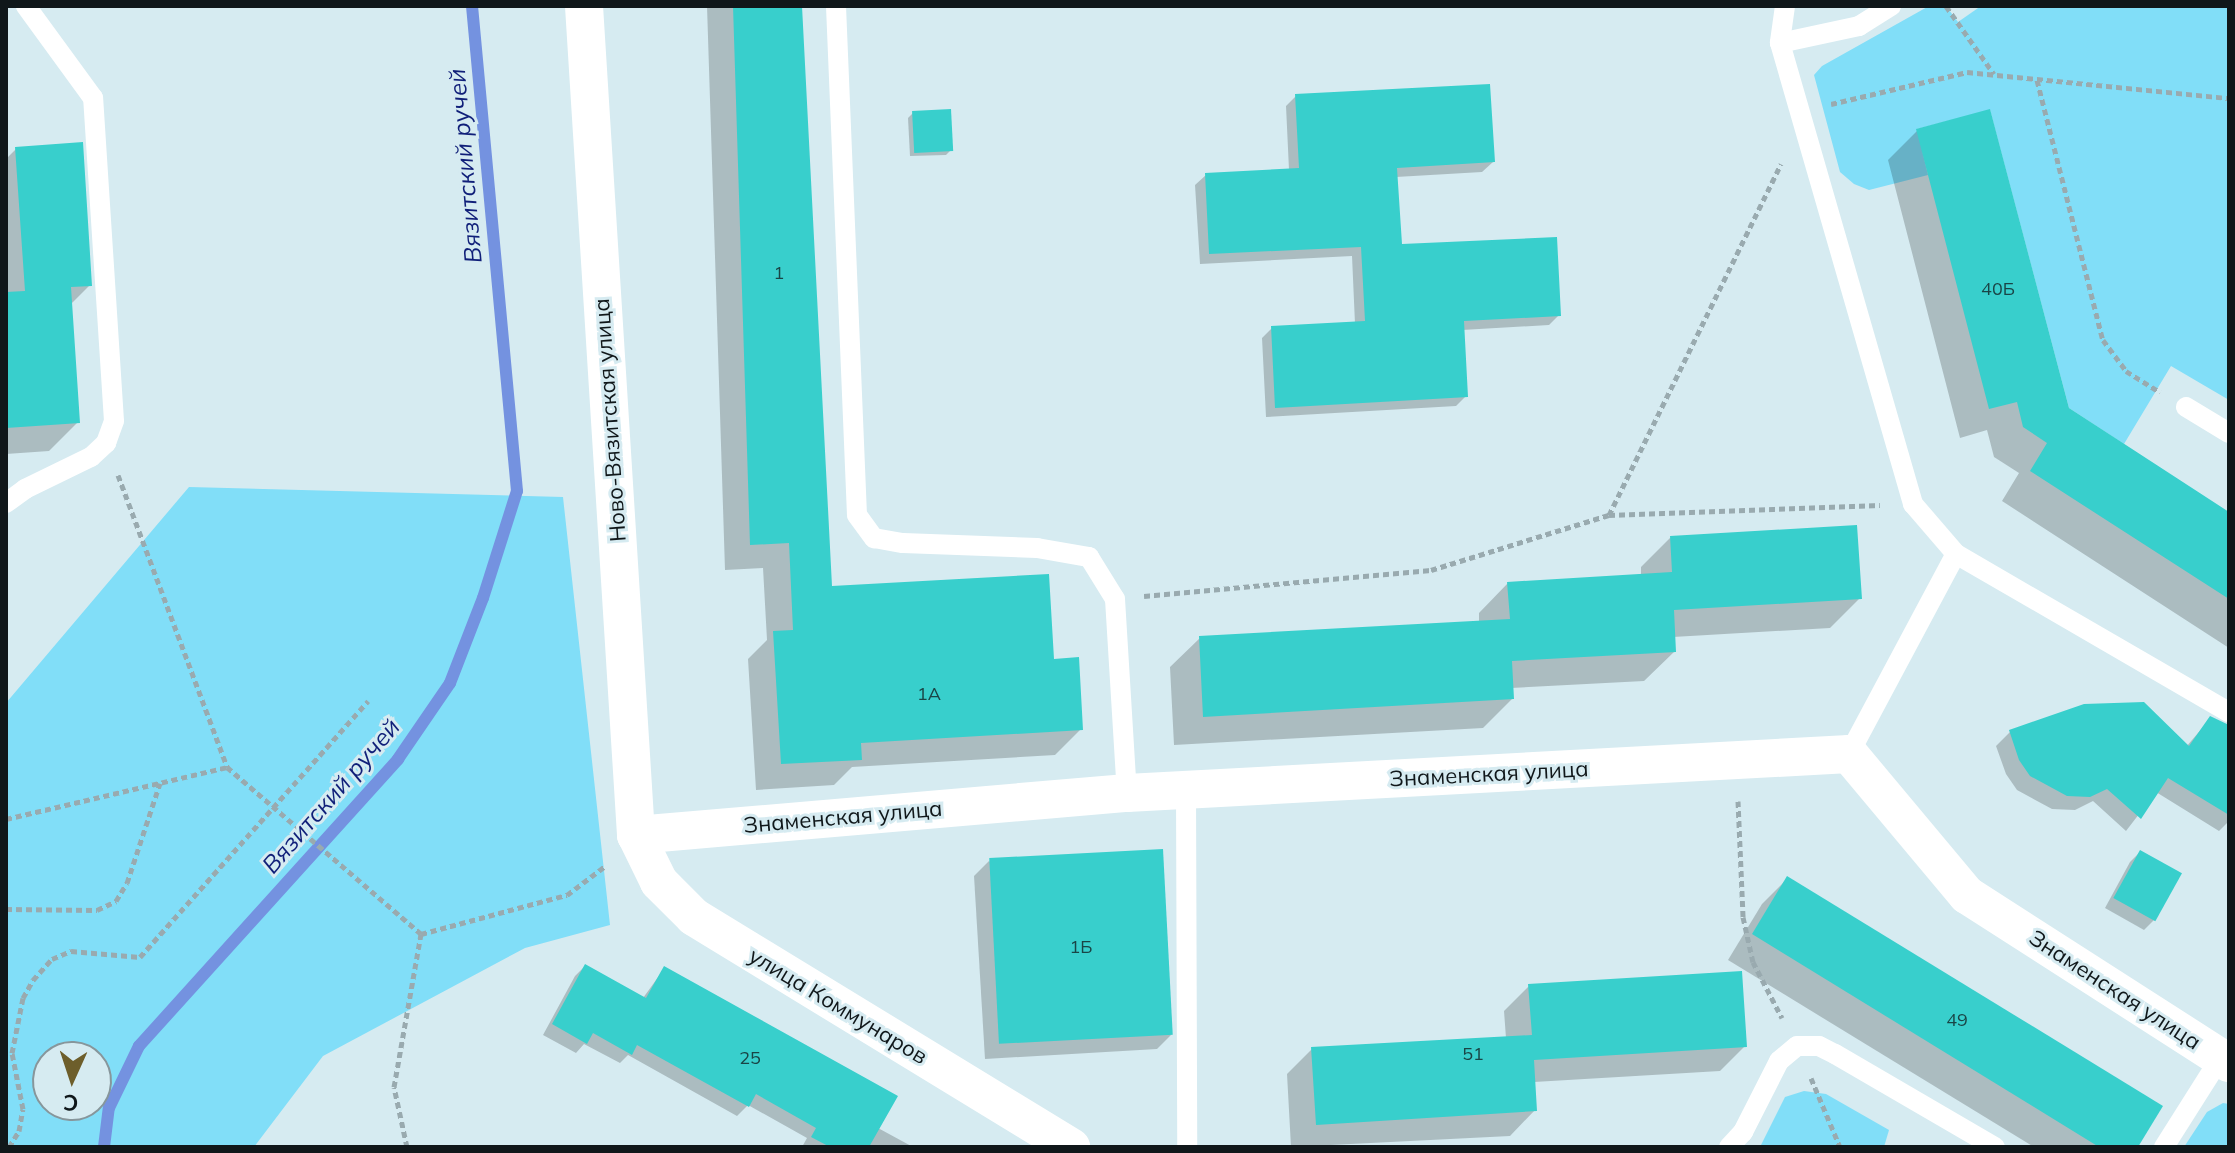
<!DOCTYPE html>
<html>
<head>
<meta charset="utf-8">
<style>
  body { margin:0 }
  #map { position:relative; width:2235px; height:1153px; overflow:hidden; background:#d6ebf1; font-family:Mulish,sans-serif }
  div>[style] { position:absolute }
  .green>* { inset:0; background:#81def8 }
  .shadow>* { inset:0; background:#0003 }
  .stream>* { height:12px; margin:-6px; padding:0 6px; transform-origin:6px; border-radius:6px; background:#7492e0 }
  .building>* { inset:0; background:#38cfcc; transform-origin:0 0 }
  .path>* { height:5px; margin-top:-2.5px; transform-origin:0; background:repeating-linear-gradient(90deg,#99aaaf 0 6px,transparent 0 10px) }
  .lane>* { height:20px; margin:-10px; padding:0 10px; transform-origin:10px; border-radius:10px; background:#fff }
  .street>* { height:38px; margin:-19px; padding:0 19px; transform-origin:19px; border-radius:19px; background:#fff }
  span { translate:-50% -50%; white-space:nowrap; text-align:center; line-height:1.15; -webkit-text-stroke:6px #d6ebf1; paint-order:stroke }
  .number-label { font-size:18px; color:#1a4546 }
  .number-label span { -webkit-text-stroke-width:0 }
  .street-label { font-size:22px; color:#10171a }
  .water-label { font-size:24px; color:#101f79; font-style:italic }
  .frame { position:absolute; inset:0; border:8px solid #10171a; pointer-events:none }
  .north { position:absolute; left:32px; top:1041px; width:80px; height:80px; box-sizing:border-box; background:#d6ebf1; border:2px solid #87969b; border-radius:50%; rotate:183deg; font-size:22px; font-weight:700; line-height:32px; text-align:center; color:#10171a }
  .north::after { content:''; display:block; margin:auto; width:28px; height:36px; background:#6d5e2b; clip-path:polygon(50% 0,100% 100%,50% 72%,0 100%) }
</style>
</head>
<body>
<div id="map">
  <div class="green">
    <i style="clip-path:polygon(1929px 6px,1946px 6px,1958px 22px,1981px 6px,2229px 6px,2229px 400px,2171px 366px,2124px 444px,2069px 408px,1990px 110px,1917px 129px,1928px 175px,1869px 190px,1854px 184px,1840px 172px,1814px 75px,1822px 66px)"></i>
    <i style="clip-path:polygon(evenodd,189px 487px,563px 497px,610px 925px,525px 948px,323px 1056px,254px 1147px,6px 1147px,6px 703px,189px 487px,48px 1057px,96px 1057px,96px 1105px,48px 1105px,48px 1057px)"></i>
    <i style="clip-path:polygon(1804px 1091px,1826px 1094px,1889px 1130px,1884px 1147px,1760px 1147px,1785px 1097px)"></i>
    <i style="clip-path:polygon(2223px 1103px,2229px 1104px,2229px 1147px,2184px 1147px,2207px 1112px)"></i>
  </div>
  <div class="shadow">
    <i style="clip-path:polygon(707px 6px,800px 6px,830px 589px,1052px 661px,1081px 729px,1055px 755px,852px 767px,834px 785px,756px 790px,748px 659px,767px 640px,763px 568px,725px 570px)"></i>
    <i style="clip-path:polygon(1296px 96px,1493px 162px,1482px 172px,1396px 177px,1400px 247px,1559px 315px,1549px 325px,1462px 330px,1466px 396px,1456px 406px,1266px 417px,1262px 338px,1272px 328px,1355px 324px,1352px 256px,1200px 264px,1195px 185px,1206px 175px,1289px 170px,1286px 106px)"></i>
    <i style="clip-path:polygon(913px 113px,951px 150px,946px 155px,910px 156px,908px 118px)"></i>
    <i style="clip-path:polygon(1917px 131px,2067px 410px,2229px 514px,2229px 648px,2002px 501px,2019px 473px,1994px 457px,1987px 430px,1960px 438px,1888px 160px)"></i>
    <i style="clip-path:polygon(16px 149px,90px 285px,70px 305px,78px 422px,49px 451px,6px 454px,6px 159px)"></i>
    <i style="clip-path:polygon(1670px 538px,1859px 599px,1830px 628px,1673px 637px,1674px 652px,1644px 681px,1511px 688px,1512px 699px,1483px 728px,1174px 745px,1170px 667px,1200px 638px,1479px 622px,1479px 613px,1508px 583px,1641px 576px,1641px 567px)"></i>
    <i style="clip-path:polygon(2210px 719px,2229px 731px,2229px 821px,2219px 831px,2156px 792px,2126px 831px,2093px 801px,2075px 810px,2052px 809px,2017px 790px,2006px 774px,1996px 746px,2010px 732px,2186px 747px)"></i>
    <i style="clip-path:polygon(2140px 852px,2154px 920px,2144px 930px,2105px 908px,2130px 862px)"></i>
    <i style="clip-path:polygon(989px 861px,1172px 1034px,1157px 1049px,985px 1059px,974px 876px)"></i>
    <i style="clip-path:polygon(1787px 879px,2135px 1147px,2034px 1147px,1728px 960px,1762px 904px)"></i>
    <i style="clip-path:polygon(585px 966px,643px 998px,664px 969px,878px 1128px,913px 1147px,802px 1147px,807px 1138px,748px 1105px,737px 1116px,628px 1055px,620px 1063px,584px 1044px,576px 1053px,543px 1035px,575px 976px)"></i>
    <i style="clip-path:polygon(1529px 986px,1745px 1046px,1720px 1071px,1534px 1082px,1535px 1110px,1510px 1136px,1291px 1147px,1287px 1074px,1312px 1049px,1506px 1038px,1504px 1011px)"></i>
  </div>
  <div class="stream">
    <i style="left:104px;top:1147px;width:39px;rotate:-83deg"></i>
    <i style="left:109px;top:1108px;width:69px;rotate:-64.2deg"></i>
    <i style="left:139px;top:1046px;width:387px;rotate:-47.9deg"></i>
    <i style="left:398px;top:759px;width:92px;rotate:-55.6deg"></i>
    <i style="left:450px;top:683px;width:91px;rotate:-68.8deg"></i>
    <i style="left:483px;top:598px;width:112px;rotate:-72.4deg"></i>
    <i style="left:517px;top:491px;width:487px;rotate:-95.3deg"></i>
  </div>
  <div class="building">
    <i style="clip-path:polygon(733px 6px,802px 6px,832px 586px,1049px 574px,1054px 659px,1079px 657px,1083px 730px,861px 743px,862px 760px,781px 764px,773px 631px,793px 630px,789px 543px,750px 545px)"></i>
    <i style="clip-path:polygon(1490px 84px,1495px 162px,1397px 168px,1402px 244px,1557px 237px,1561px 316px,1464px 321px,1468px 397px,1275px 408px,1271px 326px,1365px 321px,1361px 247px,1209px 254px,1205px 173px,1299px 168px,1295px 94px)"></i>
    <i style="left:951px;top:109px;width:42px;height:39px;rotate:87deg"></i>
    <i style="clip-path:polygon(1990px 109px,2069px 408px,2229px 512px,2229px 599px,2030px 471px,2047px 443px,2023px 427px,2017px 402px,1989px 409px,1916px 129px)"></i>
    <i style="clip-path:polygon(83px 142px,92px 286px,71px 287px,80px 423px,6px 428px,6px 292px,25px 291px,15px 147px)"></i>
    <i style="clip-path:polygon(1857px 525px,1862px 599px,1674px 610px,1676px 652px,1512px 661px,1514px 699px,1203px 717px,1199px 636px,1510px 619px,1507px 582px,1672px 572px,1670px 536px)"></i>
    <i style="clip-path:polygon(2144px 702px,2189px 746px,2210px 716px,2229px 725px,2229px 815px,2168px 778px,2141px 819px,2107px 789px,2090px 797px,2067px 796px,2030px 776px,2019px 760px,2009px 730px,2084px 704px)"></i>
    <i style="left:1163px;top:849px;width:186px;height:174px;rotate:87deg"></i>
    <i style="left:2140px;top:850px;width:48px;height:55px;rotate:29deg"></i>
    <i style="clip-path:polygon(1787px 876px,2163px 1106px,2138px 1147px,2099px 1147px,1752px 934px)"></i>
    <i style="clip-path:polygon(585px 964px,646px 998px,664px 966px,898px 1096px,869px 1147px,830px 1147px,811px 1137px,816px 1128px,756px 1094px,749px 1107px,637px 1045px,632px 1055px,593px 1033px,587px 1044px,552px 1024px)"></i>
    <i style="clip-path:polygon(1742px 971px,1747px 1047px,1534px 1060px,1537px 1111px,1316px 1125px,1311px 1047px,1532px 1035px,1528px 984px)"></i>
  </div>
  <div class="path">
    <i style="left:1946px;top:6px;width:83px;rotate:54.8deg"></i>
    <i style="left:2037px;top:80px;width:268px;rotate:75.8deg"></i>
    <i style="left:2103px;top:340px;width:39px;rotate:53deg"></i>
    <i style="left:2126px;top:371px;width:40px;rotate:32deg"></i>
    <i style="left:1831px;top:104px;width:140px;rotate:-13.2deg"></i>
    <i style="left:1967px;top:72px;width:263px;rotate:5.7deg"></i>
    <i style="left:118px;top:475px;width:312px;rotate:69.5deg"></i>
    <i style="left:227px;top:767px;width:256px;rotate:40.7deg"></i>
    <i style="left:1609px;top:515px;width:391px;rotate:-63.9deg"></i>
    <i style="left:1144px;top:596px;width:288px;rotate:-5.2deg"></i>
    <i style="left:1431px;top:570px;width:186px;rotate:-17.2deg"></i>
    <i style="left:1609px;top:515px;width:271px;rotate:-2.1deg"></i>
    <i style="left:1738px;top:801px;width:116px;rotate:87.5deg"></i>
    <i style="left:1743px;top:917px;width:46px;rotate:77.5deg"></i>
    <i style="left:1753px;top:962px;width:63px;rotate:62.6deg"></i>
    <i style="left:6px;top:819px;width:227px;rotate:-13.2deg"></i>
    <i style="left:6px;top:909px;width:91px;rotate:0.6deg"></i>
    <i style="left:97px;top:910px;width:21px;rotate:-25deg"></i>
    <i style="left:116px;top:901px;width:21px;rotate:-59deg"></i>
    <i style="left:127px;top:883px;width:105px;rotate:-71.7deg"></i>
    <i style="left:421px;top:934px;width:151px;rotate:-15deg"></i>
    <i style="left:567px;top:895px;width:48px;rotate:-37.3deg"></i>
    <i style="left:1811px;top:1078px;width:75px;rotate:67.2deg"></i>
    <i style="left:9px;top:1147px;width:19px;rotate:-58deg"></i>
    <i style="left:19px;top:1131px;width:22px;rotate:-80deg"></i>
    <i style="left:23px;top:1109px;width:57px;rotate:-101.1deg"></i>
    <i style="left:12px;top:1053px;width:56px;rotate:-78.7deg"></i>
    <i style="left:23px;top:998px;width:21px;rotate:-61deg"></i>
    <i style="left:33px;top:980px;width:28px;rotate:-48deg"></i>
    <i style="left:52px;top:959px;width:21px;rotate:-23deg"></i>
    <i style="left:71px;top:951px;width:69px;rotate:5deg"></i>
    <i style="left:140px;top:957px;width:343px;rotate:-48.3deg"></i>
    <i style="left:407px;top:1147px;width:61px;rotate:-102.2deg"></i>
    <i style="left:394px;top:1087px;width:155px;rotate:-80deg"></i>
  </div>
  <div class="lane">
    <i style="left:836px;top:6px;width:509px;rotate:87.64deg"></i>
    <i style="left:857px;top:515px;width:29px;rotate:54deg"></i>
    <i style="left:874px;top:538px;width:29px;rotate:10deg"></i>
    <i style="left:903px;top:543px;width:134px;rotate:2.1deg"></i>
    <i style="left:1037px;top:548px;width:53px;rotate:9.8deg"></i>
    <i style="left:1089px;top:557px;width:49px;rotate:58.2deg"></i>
    <i style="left:1115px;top:599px;width:194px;rotate:86.5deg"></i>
    <i style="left:1785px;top:6px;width:37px;rotate:98deg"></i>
    <i style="left:1780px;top:43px;width:480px;rotate:73.9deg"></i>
    <i style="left:1913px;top:504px;width:66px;rotate:49.3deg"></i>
    <i style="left:1956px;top:554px;width:315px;rotate:30.1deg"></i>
    <i style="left:1780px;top:43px;width:81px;rotate:-12.1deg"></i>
    <i style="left:1859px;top:26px;width:38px;rotate:-32deg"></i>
    <i style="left:2186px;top:407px;width:50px;rotate:31.2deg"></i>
    <i style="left:6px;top:503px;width:24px;rotate:-36deg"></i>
    <i style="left:25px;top:489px;width:73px;rotate:-25.9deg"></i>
    <i style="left:91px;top:457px;width:21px;rotate:-43deg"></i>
    <i style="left:106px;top:443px;width:23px;rotate:-70deg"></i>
    <i style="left:114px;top:421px;width:324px;rotate:-93.7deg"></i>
    <i style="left:93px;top:98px;width:114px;rotate:-126.1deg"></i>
    <i style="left:1849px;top:754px;width:227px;rotate:-61.9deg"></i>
    <i style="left:1186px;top:791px;width:356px;rotate:89.8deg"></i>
    <i style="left:1729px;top:1147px;width:21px;rotate:-47deg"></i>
    <i style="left:1743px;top:1132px;width:80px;rotate:-63.1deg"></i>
    <i style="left:1779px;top:1061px;width:23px;rotate:-40deg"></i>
    <i style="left:1797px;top:1046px;width:22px"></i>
    <i style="left:1819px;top:1046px;width:18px;rotate:27deg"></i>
    <i style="left:1835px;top:1054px;width:185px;rotate:30.2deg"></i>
    <i style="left:2164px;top:1147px;width:107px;rotate:-57.7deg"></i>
  </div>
  <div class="street">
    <i style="left:584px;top:6px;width:831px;rotate:86.41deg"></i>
    <i style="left:636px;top:835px;width:52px;rotate:63.9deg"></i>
    <i style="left:659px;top:882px;width:49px;rotate:45deg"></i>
    <i style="left:694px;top:917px;width:442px;rotate:31.4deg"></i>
    <i style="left:636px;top:835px;width:493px;rotate:-4.9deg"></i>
    <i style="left:1127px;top:793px;width:723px;rotate:-3.09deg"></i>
    <i style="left:1849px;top:754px;width:184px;rotate:50.1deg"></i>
    <i style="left:1967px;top:895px;width:311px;rotate:32.7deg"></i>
  </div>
  <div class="number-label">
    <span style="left:779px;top:273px">1</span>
    <span style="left:1998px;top:289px">40Б</span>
    <span style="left:929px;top:694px">1А</span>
    <span style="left:1081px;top:947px">1Б</span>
    <span style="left:1957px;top:1020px">49</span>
    <span style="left:1473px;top:1054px">51</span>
    <span style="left:750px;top:1058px">25</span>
  </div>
  <div class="street-label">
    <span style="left:610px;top:420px;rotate:-94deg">Ново-Вязитская улица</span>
    <span style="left:1489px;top:774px;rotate:-3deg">Знаменская улица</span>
    <span style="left:843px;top:817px;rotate:-5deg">Знаменская улица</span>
    <span style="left:2115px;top:990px;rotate:33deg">Знаменская улица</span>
    <span style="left:838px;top:1006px;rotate:31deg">улица Коммунаров</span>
  </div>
  <div class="water-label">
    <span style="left:465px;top:166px;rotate:-95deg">Вязитский ручей</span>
    <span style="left:331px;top:796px;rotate:-49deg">Вязитский ручей</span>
  </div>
  <div class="frame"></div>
  <div class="north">С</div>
</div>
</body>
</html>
